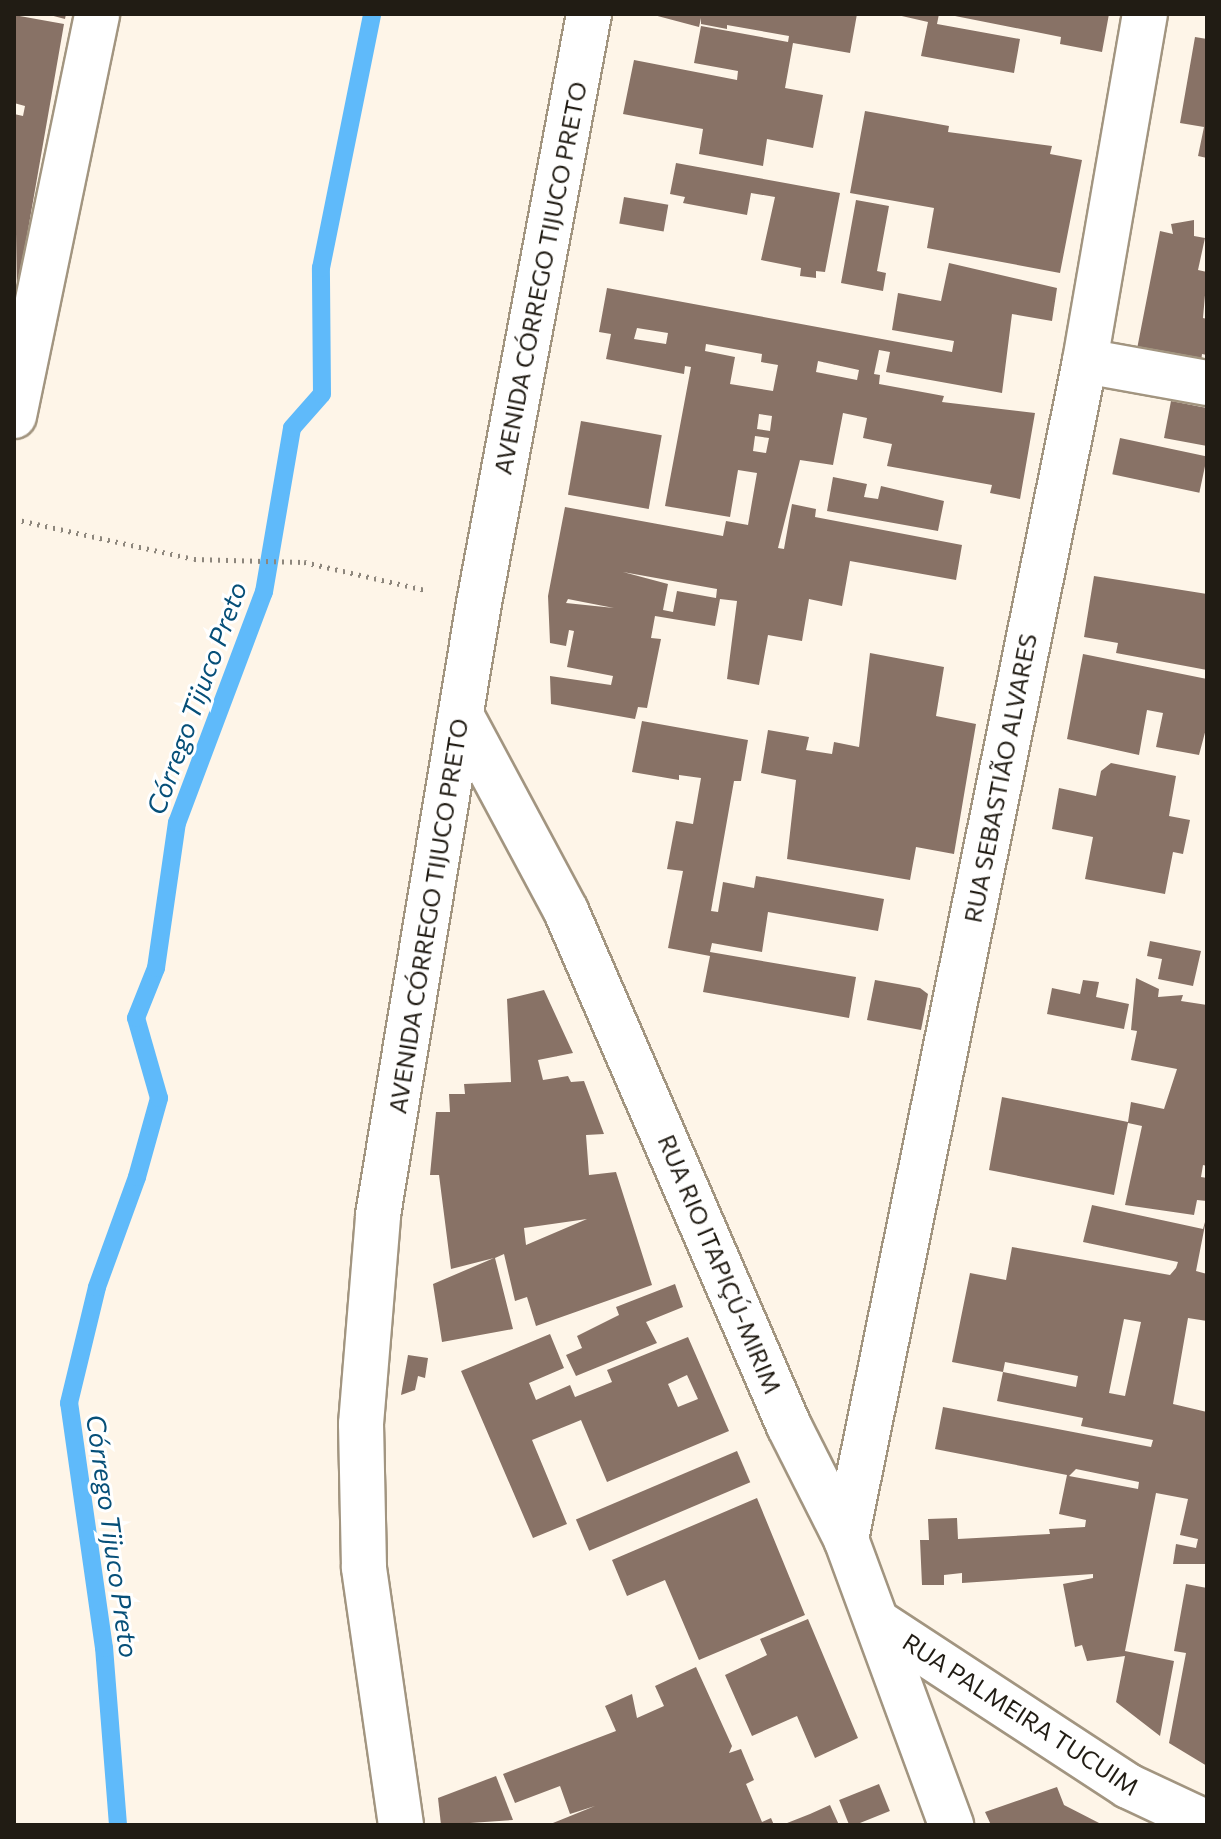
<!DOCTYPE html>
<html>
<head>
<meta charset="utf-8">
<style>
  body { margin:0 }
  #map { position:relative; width:1221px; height:1839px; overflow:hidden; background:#fef5e8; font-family:Commissioner,sans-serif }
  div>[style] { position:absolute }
  .stream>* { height:18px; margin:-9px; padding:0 9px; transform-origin:9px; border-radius:9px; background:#5fbafa }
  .building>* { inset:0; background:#887266; transform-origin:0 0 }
  .path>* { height:5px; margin-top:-2.5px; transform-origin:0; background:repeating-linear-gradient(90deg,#8d867c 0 2px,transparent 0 8px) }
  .roads { filter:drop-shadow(2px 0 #a29580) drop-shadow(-2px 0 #a29580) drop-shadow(0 2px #a29580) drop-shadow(0 -2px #a29580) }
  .minor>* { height:44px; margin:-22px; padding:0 22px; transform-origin:22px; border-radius:22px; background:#fff }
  span { translate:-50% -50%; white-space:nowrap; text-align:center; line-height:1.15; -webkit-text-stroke:6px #fff; paint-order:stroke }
  .street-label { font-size:24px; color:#211c14 }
  .water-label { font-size:26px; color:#064f78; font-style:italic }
  .frame { position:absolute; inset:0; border:16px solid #211c14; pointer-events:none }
</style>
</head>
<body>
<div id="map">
  <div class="stream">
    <i style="left:118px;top:1825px;width:178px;rotate:-94.5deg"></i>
    <i style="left:104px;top:1648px;width:247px;rotate:-98.1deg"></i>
    <i style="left:69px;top:1403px;width:119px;rotate:-76.4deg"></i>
    <i style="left:97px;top:1287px;width:117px;rotate:-70deg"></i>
    <i style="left:137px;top:1177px;width:82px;rotate:-74.4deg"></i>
    <i style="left:159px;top:1098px;width:83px;rotate:-106deg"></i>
    <i style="left:136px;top:1018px;width:54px;rotate:-68.2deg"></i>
    <i style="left:156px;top:968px;width:147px;rotate:-81.8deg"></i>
    <i style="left:177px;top:823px;width:247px;rotate:-69.4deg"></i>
    <i style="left:264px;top:592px;width:166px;rotate:-80.3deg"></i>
    <i style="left:292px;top:428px;width:45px;rotate:-48.6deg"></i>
    <i style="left:322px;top:394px;width:126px;rotate:-90.5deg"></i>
    <i style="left:321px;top:268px;width:259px;rotate:-78.6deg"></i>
  </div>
  <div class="building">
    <i style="clip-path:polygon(46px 14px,66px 14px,65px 19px)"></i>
    <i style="clip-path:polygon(650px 14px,857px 14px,850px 53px,793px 43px,785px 88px,823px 95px,813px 148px,767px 139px,763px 166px,699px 154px,703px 129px,623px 114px,634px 60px,737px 80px,738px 71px,694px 63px,701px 26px,788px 42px,789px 36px,727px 25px,727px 29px,701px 24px,701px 18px,699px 27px)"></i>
    <i style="clip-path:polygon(893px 14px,939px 14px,937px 24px,1020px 39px,1014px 73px,921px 56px,928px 22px)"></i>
    <i style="clip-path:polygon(945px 14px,1109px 14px,1102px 52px,1060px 44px,1061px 37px)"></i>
    <i style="clip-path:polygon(14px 15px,64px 24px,17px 293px,14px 114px,23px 116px,25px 106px,14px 103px)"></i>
    <i style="clip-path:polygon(1195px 37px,1207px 39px,1207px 158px,1198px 156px,1204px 127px,1180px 123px)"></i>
    <i style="clip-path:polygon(865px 111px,949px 126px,948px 132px,1052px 146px,1050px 154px,1082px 160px,1060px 273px,927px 248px,934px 208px,850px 193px)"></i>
    <i style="clip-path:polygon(676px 163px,840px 193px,825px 272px,816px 271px,816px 278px,800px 276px,801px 268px,761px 260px,775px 197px,751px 193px,747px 215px,683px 203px,685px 197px,670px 194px)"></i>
    <i style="left:624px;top:197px;width:45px;height:27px;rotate:10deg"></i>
    <i style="clip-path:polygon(856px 200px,889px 206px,877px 271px,886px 273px,883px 291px,841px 283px)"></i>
    <i style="clip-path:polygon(1194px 220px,1194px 236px,1205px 238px,1198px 270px,1207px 272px,1203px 318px,1207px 319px,1207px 355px,1202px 354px,1201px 362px,1137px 349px,1160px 231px,1173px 234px,1171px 224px)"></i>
    <i style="clip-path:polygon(evenodd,949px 263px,1057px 288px,1052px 321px,1012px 314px,1002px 393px,886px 372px,890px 352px,879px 350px,874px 374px,880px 375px,879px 384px,944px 396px,942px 402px,1035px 413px,1020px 499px,990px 493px,992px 485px,887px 466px,892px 444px,863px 438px,867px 418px,843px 413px,833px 465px,800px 460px,778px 548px,784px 549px,792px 504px,816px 509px,815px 517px,962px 545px,956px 580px,850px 561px,842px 606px,809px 599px,802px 641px,768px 635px,759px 685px,727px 679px,737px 601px,720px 599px,715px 626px,655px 616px,651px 638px,661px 639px,647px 708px,638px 707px,635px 719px,551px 704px,550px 676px,611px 685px,613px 676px,567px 667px,574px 631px,569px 630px,566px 646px,550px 643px,548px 596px,565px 507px,723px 536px,726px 521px,748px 525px,757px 473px,738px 470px,730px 517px,665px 506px,691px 367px,685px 366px,684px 374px,606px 359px,611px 334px,599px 332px,607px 288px,952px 352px,954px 341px,892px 330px,898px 293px,941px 301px,949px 263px,637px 328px,668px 333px,666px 344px,634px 339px,637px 328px,949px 263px,706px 344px,762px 354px,761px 362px,778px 365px,773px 391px,730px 384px,735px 357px,705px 351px,706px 344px,949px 263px,818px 361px,859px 370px,857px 380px,816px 372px,818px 361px,949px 263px,759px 414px,772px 416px,770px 431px,757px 429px,759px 414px,949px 263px,755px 436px,769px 438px,766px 453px,753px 451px,755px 436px,949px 263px,623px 572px,717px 589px,716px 598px,677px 591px,673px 612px,663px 610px,668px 584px,623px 572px,949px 263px,568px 599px,583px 602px,614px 608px,566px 603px,568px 599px)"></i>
    <i style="clip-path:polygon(1171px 401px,1207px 408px,1207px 446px,1164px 438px)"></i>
    <i style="left:581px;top:421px;width:82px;height:75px;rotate:10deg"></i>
    <i style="left:1120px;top:438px;width:89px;height:37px;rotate:12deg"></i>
    <i style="clip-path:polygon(833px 477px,867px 484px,864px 497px,878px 499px,881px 486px,944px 501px,938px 531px,827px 511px)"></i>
    <i style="clip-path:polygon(1094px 576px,1207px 594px,1207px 670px,1116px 653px,1118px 643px,1084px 637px)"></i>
    <i style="clip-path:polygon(870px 653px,944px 667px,936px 716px,976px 724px,954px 854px,916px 847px,910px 880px,787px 859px,796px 780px,761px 773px,768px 730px,809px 737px,806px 750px,832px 754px,834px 742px,859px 747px)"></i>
    <i style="clip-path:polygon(1083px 654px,1207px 679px,1207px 725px,1199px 755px,1156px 747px,1163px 713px,1147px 710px,1139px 755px,1067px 739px)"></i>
    <i style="clip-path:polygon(642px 721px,748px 740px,741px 781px,734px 781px,711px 911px,718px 912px,723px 882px,754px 888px,756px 876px,884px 899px,878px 931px,768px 912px,762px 952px,712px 943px,710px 952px,856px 977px,849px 1018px,703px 992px,710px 956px,668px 948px,683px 871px,667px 869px,676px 821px,693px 824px,701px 778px,679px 775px,679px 780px,632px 772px)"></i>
    <i style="clip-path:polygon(1111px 763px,1176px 776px,1169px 816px,1190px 820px,1183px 854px,1173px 852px,1165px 894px,1085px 879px,1093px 837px,1052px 829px,1059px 788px,1096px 796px,1101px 771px)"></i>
    <i style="clip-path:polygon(1150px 941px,1201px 951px,1193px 986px,1158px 979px,1162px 959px,1147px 956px)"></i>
    <i style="clip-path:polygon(1136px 978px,1159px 989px,1158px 997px,1183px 995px,1181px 1001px,1207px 1005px,1207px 1166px,1203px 1165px,1201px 1177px,1207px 1178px,1207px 1201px,1197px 1200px,1194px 1215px,1125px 1205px,1142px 1126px,1128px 1123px,1114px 1195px,989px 1170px,1002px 1097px,1128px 1122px,1131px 1102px,1164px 1109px,1177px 1069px,1131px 1060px,1137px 1031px,1131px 1030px)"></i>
    <i style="clip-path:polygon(875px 980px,920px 988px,928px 994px,921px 1030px,867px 1020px)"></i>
    <i style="clip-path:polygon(1083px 980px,1099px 982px,1096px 997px,1129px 1004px,1124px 1029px,1047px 1014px,1052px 988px,1080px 994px)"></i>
    <i style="clip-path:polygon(evenodd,544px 990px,573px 1053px,538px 1060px,543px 1080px,568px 1076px,571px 1082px,584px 1081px,604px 1134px,586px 1135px,589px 1175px,616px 1172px,652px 1285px,536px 1326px,527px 1297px,515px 1301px,504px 1254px,495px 1258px,513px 1329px,442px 1342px,433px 1284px,494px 1258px,451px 1269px,439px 1175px,430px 1175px,436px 1112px,450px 1112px,449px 1094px,465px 1094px,464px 1084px,511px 1082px,507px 999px,544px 990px,587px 1219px,526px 1245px,524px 1228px,587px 1219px)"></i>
    <i style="clip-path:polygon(evenodd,1092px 1205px,1203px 1229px,1207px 1215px,1196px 1271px,1207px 1274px,1207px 1321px,1188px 1318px,1173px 1404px,1207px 1412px,1207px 1564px,1173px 1564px,1176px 1544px,1196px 1548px,1198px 1539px,1180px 1535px,1188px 1499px,1156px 1493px,1125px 1651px,1174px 1661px,1160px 1736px,1116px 1702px,1125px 1656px,1087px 1661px,1082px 1645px,1075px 1647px,1063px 1584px,1093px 1578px,1093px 1574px,962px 1583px,962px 1573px,944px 1575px,944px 1585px,922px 1585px,920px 1540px,929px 1540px,928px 1519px,957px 1518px,958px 1539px,1050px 1534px,1049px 1529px,1085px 1527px,1086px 1520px,1059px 1514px,1067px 1475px,935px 1449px,943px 1407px,1151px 1447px,1153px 1440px,1081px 1426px,1083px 1418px,997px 1401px,1003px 1372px,1076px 1387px,1078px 1376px,1005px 1362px,1003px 1372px,952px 1362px,970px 1273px,1006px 1280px,1012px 1247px,1170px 1275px,1176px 1268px,1178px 1262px,1083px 1242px,1092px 1205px,1124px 1319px,1141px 1322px,1125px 1396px,1109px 1393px,1124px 1319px,1092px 1205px,1076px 1469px,1139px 1482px,1138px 1489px,1069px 1476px,1076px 1469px)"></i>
    <i style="clip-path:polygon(675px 1284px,683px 1307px,646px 1322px,657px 1343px,576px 1376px,566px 1355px,582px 1348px,577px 1336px,619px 1315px,616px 1307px)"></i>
    <i style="clip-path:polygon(evenodd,550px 1334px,564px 1368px,529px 1383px,536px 1400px,570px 1385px,575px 1397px,612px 1382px,607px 1370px,688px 1337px,729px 1431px,607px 1482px,581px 1420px,532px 1440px,567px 1524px,533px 1538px,461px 1371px,550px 1334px,687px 1375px,698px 1399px,678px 1407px,668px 1384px,687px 1375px)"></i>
    <i style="clip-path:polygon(408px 1355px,428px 1358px,425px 1378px,418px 1376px,415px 1390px,401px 1395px)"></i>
    <i style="left:737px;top:1451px;width:34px;height:175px;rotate:67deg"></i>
    <i style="clip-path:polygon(757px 1498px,805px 1615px,699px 1660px,665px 1580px,627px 1596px,612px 1560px)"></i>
    <i style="clip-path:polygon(1186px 1584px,1207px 1588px,1207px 1766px,1169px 1743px,1186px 1653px,1174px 1651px)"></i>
    <i style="clip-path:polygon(808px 1619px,858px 1738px,815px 1758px,797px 1716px,752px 1736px,725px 1675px,767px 1655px,760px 1639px)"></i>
    <i style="clip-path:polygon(696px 1667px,732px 1746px,729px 1753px,741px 1749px,754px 1780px,746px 1784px,762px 1822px,771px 1818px,774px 1825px,548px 1825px,595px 1806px,570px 1814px,560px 1786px,515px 1803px,503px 1774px,616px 1731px,605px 1706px,632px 1694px,637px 1718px,664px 1706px,655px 1686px)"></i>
    <i style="clip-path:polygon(496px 1776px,513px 1820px,441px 1825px,438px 1798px)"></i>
    <i style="left:879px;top:1784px;width:29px;height:43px;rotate:68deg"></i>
    <i style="clip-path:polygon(1057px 1787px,1064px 1805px,1103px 1825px,991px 1825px,985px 1812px)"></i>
    <i style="clip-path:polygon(830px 1805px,839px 1825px,782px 1825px,810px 1814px)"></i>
  </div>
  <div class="path">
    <i style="left:14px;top:519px;width:184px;rotate:12.5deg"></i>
    <i style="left:194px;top:559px;width:110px;rotate:1.6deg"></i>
    <i style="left:304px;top:562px;width:124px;rotate:13deg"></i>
  </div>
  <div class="roads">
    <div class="minor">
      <i style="left:1085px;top:361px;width:124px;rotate:10.2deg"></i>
      <i style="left:14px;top:416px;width:410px;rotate:-78.3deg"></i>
      <i style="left:461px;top:715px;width:222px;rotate:61.8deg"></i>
      <i style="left:566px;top:911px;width:561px;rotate:66.59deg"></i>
      <i style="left:789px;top:1426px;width:127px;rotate:63.2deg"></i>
      <i style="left:846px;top:1539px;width:305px;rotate:69.8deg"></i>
      <i style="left:846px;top:1539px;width:1202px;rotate:-78.53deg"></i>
      <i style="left:1085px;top:361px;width:352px;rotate:-80.2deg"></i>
      <i style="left:879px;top:1623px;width:298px;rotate:33.2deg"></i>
      <i style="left:1128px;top:1786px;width:87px;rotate:25.1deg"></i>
      <i style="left:401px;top:1825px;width:261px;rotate:-98.2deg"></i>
      <i style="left:364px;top:1567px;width:143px;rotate:-91.2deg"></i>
      <i style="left:361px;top:1424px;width:210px;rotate:-85.3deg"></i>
      <i style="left:378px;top:1215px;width:620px;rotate:-80.63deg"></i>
      <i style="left:479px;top:603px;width:599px;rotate:-79.42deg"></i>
    </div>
  </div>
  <div class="street-label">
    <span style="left:540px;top:278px;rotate:-79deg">AVENIDA CÓRREGO TIJUCO PRETO</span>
    <span style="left:1000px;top:778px;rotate:-79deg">RUA SEBASTIÃO ALVARES</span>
    <span style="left:428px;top:916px;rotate:-81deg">AVENIDA CÓRREGO TIJUCO PRETO</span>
    <span style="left:720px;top:1264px;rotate:67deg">RUA RIO ITAPIÇÚ-MIRIM</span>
    <span style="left:1021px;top:1714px;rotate:33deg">RUA PALMEIRA TUCUIM</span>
  </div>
  <div class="water-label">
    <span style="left:196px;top:698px;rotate:-70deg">Córrego Tijuco Preto</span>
    <span style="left:113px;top:1536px;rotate:82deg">Córrego Tijuco Preto</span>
  </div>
  <div class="frame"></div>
</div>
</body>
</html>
